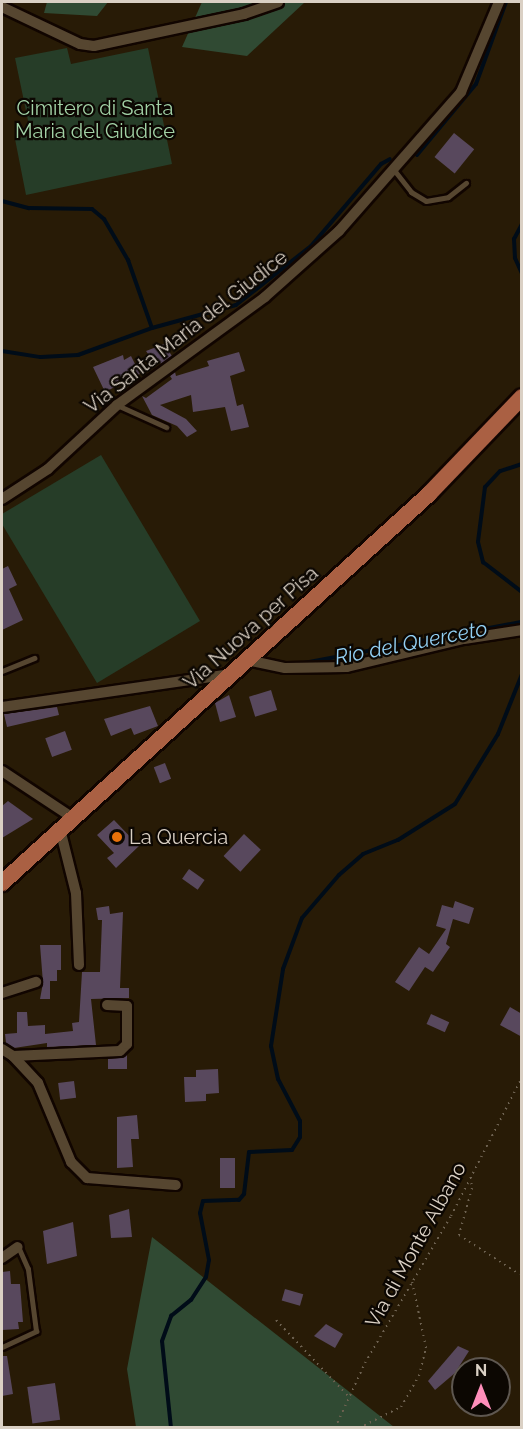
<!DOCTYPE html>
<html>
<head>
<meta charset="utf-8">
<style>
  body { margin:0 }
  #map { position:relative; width:523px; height:1429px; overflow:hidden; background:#281b06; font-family:Raleway,sans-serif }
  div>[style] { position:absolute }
  .green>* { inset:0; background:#263d28 }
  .forest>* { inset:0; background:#304a33 }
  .stream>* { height:4px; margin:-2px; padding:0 2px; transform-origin:2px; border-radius:2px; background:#000c18 }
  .building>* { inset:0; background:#58485d; transform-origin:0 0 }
  .path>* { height:2px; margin-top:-1px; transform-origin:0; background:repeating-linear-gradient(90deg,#6e6251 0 1.5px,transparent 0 6px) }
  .roads { filter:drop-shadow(2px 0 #110500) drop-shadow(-2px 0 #110500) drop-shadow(0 2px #110500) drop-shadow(0 -2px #110500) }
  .lane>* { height:5px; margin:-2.5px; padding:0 2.5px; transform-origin:2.5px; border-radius:2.5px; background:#564630 }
  .street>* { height:10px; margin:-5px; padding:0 5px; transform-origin:5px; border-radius:5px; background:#564630 }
  .primary>* { height:16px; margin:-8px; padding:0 8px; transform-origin:8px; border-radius:8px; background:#aa6043 }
  .dots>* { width:16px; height:16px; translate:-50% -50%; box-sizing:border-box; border:3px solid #0c0702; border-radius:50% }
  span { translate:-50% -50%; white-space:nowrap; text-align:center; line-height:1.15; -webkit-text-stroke:4.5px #0c0702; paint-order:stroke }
  .park-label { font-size:20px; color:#a2d2a6 }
  .street-label { font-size:20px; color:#dad0c4 }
  .poi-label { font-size:20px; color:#dad0c4 }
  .left { translate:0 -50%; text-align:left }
  .water-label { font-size:21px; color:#92cff3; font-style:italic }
  .frame { position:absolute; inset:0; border:3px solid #dad0c4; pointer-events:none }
  .north { position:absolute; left:451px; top:1357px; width:60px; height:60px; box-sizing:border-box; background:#0c0702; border:2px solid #5e5750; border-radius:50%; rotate:0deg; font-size:16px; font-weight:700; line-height:24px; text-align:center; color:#dad0c4 }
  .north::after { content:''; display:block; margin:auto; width:21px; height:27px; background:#ff8eba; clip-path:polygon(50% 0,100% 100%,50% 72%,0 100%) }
</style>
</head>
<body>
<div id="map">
  <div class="green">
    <i style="clip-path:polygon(67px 48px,71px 64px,148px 48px,172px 164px,26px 195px,15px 139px,31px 135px,15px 58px)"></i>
    <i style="clip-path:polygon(101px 455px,200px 621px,97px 683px,2px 524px,2px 514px)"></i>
  </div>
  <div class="forest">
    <i style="clip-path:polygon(47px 2px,108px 2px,97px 16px,44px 13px)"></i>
    <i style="clip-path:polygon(202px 2px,305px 2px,247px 56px,182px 47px)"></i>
    <i style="clip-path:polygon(152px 1237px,394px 1427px,136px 1427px,127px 1369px)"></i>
  </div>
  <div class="stream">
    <i style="left:417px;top:155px;width:92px;rotate:-50.3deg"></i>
    <i style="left:476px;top:84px;width:87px;rotate:-69.9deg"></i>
    <i style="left:2px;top:201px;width:28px;rotate:15deg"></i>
    <i style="left:29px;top:208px;width:63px;rotate:0.9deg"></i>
    <i style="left:92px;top:209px;width:16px;rotate:40deg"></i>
    <i style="left:104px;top:219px;width:48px;rotate:59.7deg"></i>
    <i style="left:128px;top:260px;width:72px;rotate:70.6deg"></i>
    <i style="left:522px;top:224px;width:17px;rotate:118deg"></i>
    <i style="left:514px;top:239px;width:19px;rotate:87deg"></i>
    <i style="left:515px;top:258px;width:17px;rotate:66deg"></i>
    <i style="left:2px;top:351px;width:39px;rotate:9deg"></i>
    <i style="left:41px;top:357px;width:37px;rotate:-3deg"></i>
    <i style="left:78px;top:355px;width:79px;rotate:-20deg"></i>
    <i style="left:152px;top:328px;width:87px;rotate:-15.3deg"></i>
    <i style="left:236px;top:305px;width:95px;rotate:-38.2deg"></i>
    <i style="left:311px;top:246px;width:108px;rotate:-49.5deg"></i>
    <i style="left:381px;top:164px;width:10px;rotate:-29deg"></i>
    <i style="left:522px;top:464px;width:23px;rotate:162deg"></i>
    <i style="left:500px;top:471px;width:22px;rotate:133deg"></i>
    <i style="left:485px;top:487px;width:55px;rotate:97.3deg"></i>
    <i style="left:478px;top:542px;width:21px;rotate:76deg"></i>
    <i style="left:483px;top:562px;width:49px;rotate:37.6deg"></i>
    <i style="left:304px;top:663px;width:222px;rotate:-10.7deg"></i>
    <i style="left:171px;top:1428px;width:87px;rotate:-95.9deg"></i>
    <i style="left:162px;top:1341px;width:27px;rotate:-70deg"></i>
    <i style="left:171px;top:1316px;width:26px;rotate:-39deg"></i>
    <i style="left:191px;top:1300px;width:27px;rotate:-57deg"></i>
    <i style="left:206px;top:1277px;width:17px;rotate:-80deg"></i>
    <i style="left:209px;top:1260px;width:48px;rotate:-100.8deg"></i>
    <i style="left:200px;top:1213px;width:12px;rotate:-76deg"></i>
    <i style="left:203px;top:1201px;width:36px;rotate:-2deg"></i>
    <i style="left:239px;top:1200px;width:8px;rotate:-50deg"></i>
    <i style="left:244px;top:1194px;width:42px;rotate:-83.2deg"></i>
    <i style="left:249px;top:1152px;width:43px;rotate:-2.7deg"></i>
    <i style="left:292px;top:1150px;width:15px;rotate:-58deg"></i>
    <i style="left:300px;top:1137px;width:16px;rotate:-90deg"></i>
    <i style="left:300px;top:1121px;width:47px;rotate:-117.6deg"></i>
    <i style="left:278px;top:1079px;width:34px;rotate:-102deg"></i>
    <i style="left:271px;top:1046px;width:78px;rotate:-81.1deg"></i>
    <i style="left:283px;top:969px;width:54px;rotate:-69.6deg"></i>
    <i style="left:302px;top:918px;width:57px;rotate:-49.3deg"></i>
    <i style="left:339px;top:875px;width:32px;rotate:-41deg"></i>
    <i style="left:363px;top:854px;width:38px;rotate:-22deg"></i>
    <i style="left:398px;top:840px;width:67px;rotate:-32.3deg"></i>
    <i style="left:455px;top:804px;width:82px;rotate:-58.4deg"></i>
    <i style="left:498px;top:734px;width:65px;rotate:-68.2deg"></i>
  </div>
  <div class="building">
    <i style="left:454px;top:133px;width:26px;height:31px;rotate:39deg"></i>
    <i style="clip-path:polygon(164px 344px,172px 356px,161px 364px,157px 358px,153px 361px,146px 351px)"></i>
    <i style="clip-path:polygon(239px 352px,245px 371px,230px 376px,237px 406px,243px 404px,249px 427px,231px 431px,225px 407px,193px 412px,191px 395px,160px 405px,186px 419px,197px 431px,187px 437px,177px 426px,152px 415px,142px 396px,146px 398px,172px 379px,170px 376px,175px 372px,176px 376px,209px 366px,207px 361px)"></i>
    <i style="clip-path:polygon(123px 355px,124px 360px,131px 356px,140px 374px,105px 392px,93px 367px)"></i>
    <i style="clip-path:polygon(8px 566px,17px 585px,9px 589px,23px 620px,2px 630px,2px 569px)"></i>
    <i style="left:271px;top:690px;width:21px;height:23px;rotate:73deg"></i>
    <i style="clip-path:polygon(229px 695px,236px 717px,220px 722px,215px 703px)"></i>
    <i style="clip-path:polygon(150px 706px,158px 726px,134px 735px,131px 728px,111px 736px,104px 719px)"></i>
    <i style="clip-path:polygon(57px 707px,59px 715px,7px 727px,4px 714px)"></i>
    <i style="left:65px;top:731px;width:20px;height:21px;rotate:70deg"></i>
    <i style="left:165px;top:763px;width:17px;height:12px;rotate:69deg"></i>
    <i style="clip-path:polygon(8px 801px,33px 819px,2px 838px,2px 806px)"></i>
    <i style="clip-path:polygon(114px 820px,139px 846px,116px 868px,107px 858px,114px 853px,97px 835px)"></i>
    <i style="left:244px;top:834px;width:23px;height:30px;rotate:43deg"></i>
    <i style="left:189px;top:869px;width:19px;height:12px;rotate:35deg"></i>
    <i style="clip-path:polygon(455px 901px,474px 908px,469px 924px,453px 919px,446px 944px,450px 947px,433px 972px,425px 967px,409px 991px,395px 982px,419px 947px,429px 954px,446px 929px,436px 926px,442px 905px,453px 908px)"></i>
    <i style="clip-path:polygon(109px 906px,110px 914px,123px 912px,120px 988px,129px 988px,129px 998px,91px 999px,96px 1045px,47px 1047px,47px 1043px,14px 1048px,6px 1043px,5px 1034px,17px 1033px,17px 1012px,27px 1012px,28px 1026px,45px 1025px,45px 1034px,73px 1031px,72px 1023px,79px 1022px,82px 972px,100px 972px,102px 920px,98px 920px,96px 908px)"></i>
    <i style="clip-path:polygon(40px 945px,61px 945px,61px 970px,57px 970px,57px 981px,50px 981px,50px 999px,40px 999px,43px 983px)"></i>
    <i style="clip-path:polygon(510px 1007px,522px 1014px,522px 1037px,500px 1025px)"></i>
    <i style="left:431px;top:1014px;width:20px;height:11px;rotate:24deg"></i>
    <i style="clip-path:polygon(127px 1055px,127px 1069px,108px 1069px,108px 1059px)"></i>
    <i style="clip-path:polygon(218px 1069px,219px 1093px,206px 1094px,206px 1101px,185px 1102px,184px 1077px,196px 1077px,196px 1070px)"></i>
    <i style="left:74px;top:1081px;width:17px;height:16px;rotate:83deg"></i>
    <i style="clip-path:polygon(137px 1115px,139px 1139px,131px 1139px,133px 1167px,117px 1168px,117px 1117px)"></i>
    <i style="left:220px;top:1158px;width:15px;height:30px"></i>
    <i style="clip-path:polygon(129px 1209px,132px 1237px,111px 1238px,109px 1215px)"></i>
    <i style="clip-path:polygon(73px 1222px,77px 1256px,47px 1264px,43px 1231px)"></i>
    <i style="clip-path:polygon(10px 1271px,11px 1284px,20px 1284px,23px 1322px,18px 1322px,19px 1329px,2px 1330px,2px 1272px)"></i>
    <i style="left:285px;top:1289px;width:19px;height:12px;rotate:16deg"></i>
    <i style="clip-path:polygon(326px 1324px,343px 1334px,335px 1348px,314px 1336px)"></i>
    <i style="clip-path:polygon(458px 1346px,469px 1351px,455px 1373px,435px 1390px,428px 1381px)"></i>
    <i style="clip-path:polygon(2px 1356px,7px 1356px,13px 1394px,2px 1396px)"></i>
    <i style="left:55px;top:1383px;width:37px;height:28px;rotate:82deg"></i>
  </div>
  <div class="path">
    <i style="left:471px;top:1177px;width:11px;rotate:85deg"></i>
    <i style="left:472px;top:1188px;width:49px;rotate:105.5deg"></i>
    <i style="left:459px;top:1235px;width:72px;rotate:33deg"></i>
    <i style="left:276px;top:1320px;width:108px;rotate:46.5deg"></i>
    <i style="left:335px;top:1428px;width:72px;rotate:-65.2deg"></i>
    <i style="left:365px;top:1363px;width:170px;rotate:-59.7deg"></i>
    <i style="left:451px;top:1216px;width:156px;rotate:-62.9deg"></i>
    <i style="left:359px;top:1428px;width:47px;rotate:-26.6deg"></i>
    <i style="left:401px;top:1407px;width:36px;rotate:-60deg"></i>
    <i style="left:419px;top:1376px;width:29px;rotate:-76deg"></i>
    <i style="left:426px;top:1348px;width:68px;rotate:-101.8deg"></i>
  </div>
  <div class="roads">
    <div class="lane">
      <i style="left:394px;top:170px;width:28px;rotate:52deg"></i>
      <i style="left:411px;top:192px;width:17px;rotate:31deg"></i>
      <i style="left:426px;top:201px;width:22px;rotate:-10deg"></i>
      <i style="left:448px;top:197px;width:23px;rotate:-38deg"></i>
      <i style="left:117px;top:405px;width:54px;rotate:24.2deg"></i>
      <i style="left:2px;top:671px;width:35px;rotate:-22deg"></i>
      <i style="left:2px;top:1347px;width:38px;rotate:-25deg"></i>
      <i style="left:36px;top:1331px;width:63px;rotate:-97.4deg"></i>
      <i style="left:28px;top:1269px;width:24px;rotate:-114deg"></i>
    </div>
    <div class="street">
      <i style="left:2px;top:7px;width:86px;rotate:25.4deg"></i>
      <i style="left:80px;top:44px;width:14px;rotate:8deg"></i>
      <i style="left:94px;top:46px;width:153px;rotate:-12deg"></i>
      <i style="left:244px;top:14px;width:36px;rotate:-19deg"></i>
      <i style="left:2px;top:499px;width:55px;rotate:-33.1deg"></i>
      <i style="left:48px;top:469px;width:94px;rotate:-42.8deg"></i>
      <i style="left:117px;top:405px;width:183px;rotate:-36.1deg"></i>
      <i style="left:265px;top:297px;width:99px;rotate:-41.7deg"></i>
      <i style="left:339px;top:231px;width:185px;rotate:-48.7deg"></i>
      <i style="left:461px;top:92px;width:98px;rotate:-67.1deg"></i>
      <i style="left:247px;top:660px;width:39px;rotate:12deg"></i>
      <i style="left:285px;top:668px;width:62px;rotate:-0.9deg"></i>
      <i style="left:347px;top:667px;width:120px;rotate:-13.5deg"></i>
      <i style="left:464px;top:639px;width:59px;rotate:-8.8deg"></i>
      <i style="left:2px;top:707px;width:232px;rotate:-8.2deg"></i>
      <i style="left:2px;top:771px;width:85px;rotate:33.5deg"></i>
      <i style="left:60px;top:829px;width:66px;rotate:76deg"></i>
      <i style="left:76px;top:893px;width:72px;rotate:87.6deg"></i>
      <i style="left:2px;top:993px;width:36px;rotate:-18deg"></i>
      <i style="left:2px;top:1049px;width:13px;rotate:32deg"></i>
      <i style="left:13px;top:1056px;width:107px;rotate:-2.7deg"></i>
      <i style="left:120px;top:1051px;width:10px;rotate:-45deg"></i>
      <i style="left:127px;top:1044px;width:38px;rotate:-90deg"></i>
      <i style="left:127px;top:1006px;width:20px;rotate:-177deg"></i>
      <i style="left:13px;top:1056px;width:37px;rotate:47deg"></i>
      <i style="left:38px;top:1083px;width:86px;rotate:67.3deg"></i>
      <i style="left:71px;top:1162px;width:23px;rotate:45deg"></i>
      <i style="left:87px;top:1178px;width:89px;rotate:4.5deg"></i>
      <i style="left:2px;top:1258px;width:19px;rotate:-35deg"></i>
    </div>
    <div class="primary">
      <i style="left:2px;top:883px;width:578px;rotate:-42.33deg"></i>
      <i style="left:429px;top:494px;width:134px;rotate:-46.2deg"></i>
    </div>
  </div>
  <div class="dots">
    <i style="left:117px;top:837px;background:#e8710a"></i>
  </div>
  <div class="park-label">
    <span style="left:95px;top:120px">Cimitero di Santa<br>Maria del Giudice</span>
  </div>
  <div class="street-label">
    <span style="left:186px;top:332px;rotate:-38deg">Via Santa Maria del Giudice</span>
    <span style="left:251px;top:628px;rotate:-42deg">Via Nuova per Pisa</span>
    <span style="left:416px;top:1245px;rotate:-61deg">Via di Monte Albano</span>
  </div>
  <div class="poi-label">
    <span class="left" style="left:129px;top:837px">La Quercia</span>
  </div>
  <div class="water-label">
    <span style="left:411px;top:643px;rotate:-11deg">Rio del Querceto</span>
  </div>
  <div class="frame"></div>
  <div class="north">N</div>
</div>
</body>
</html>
